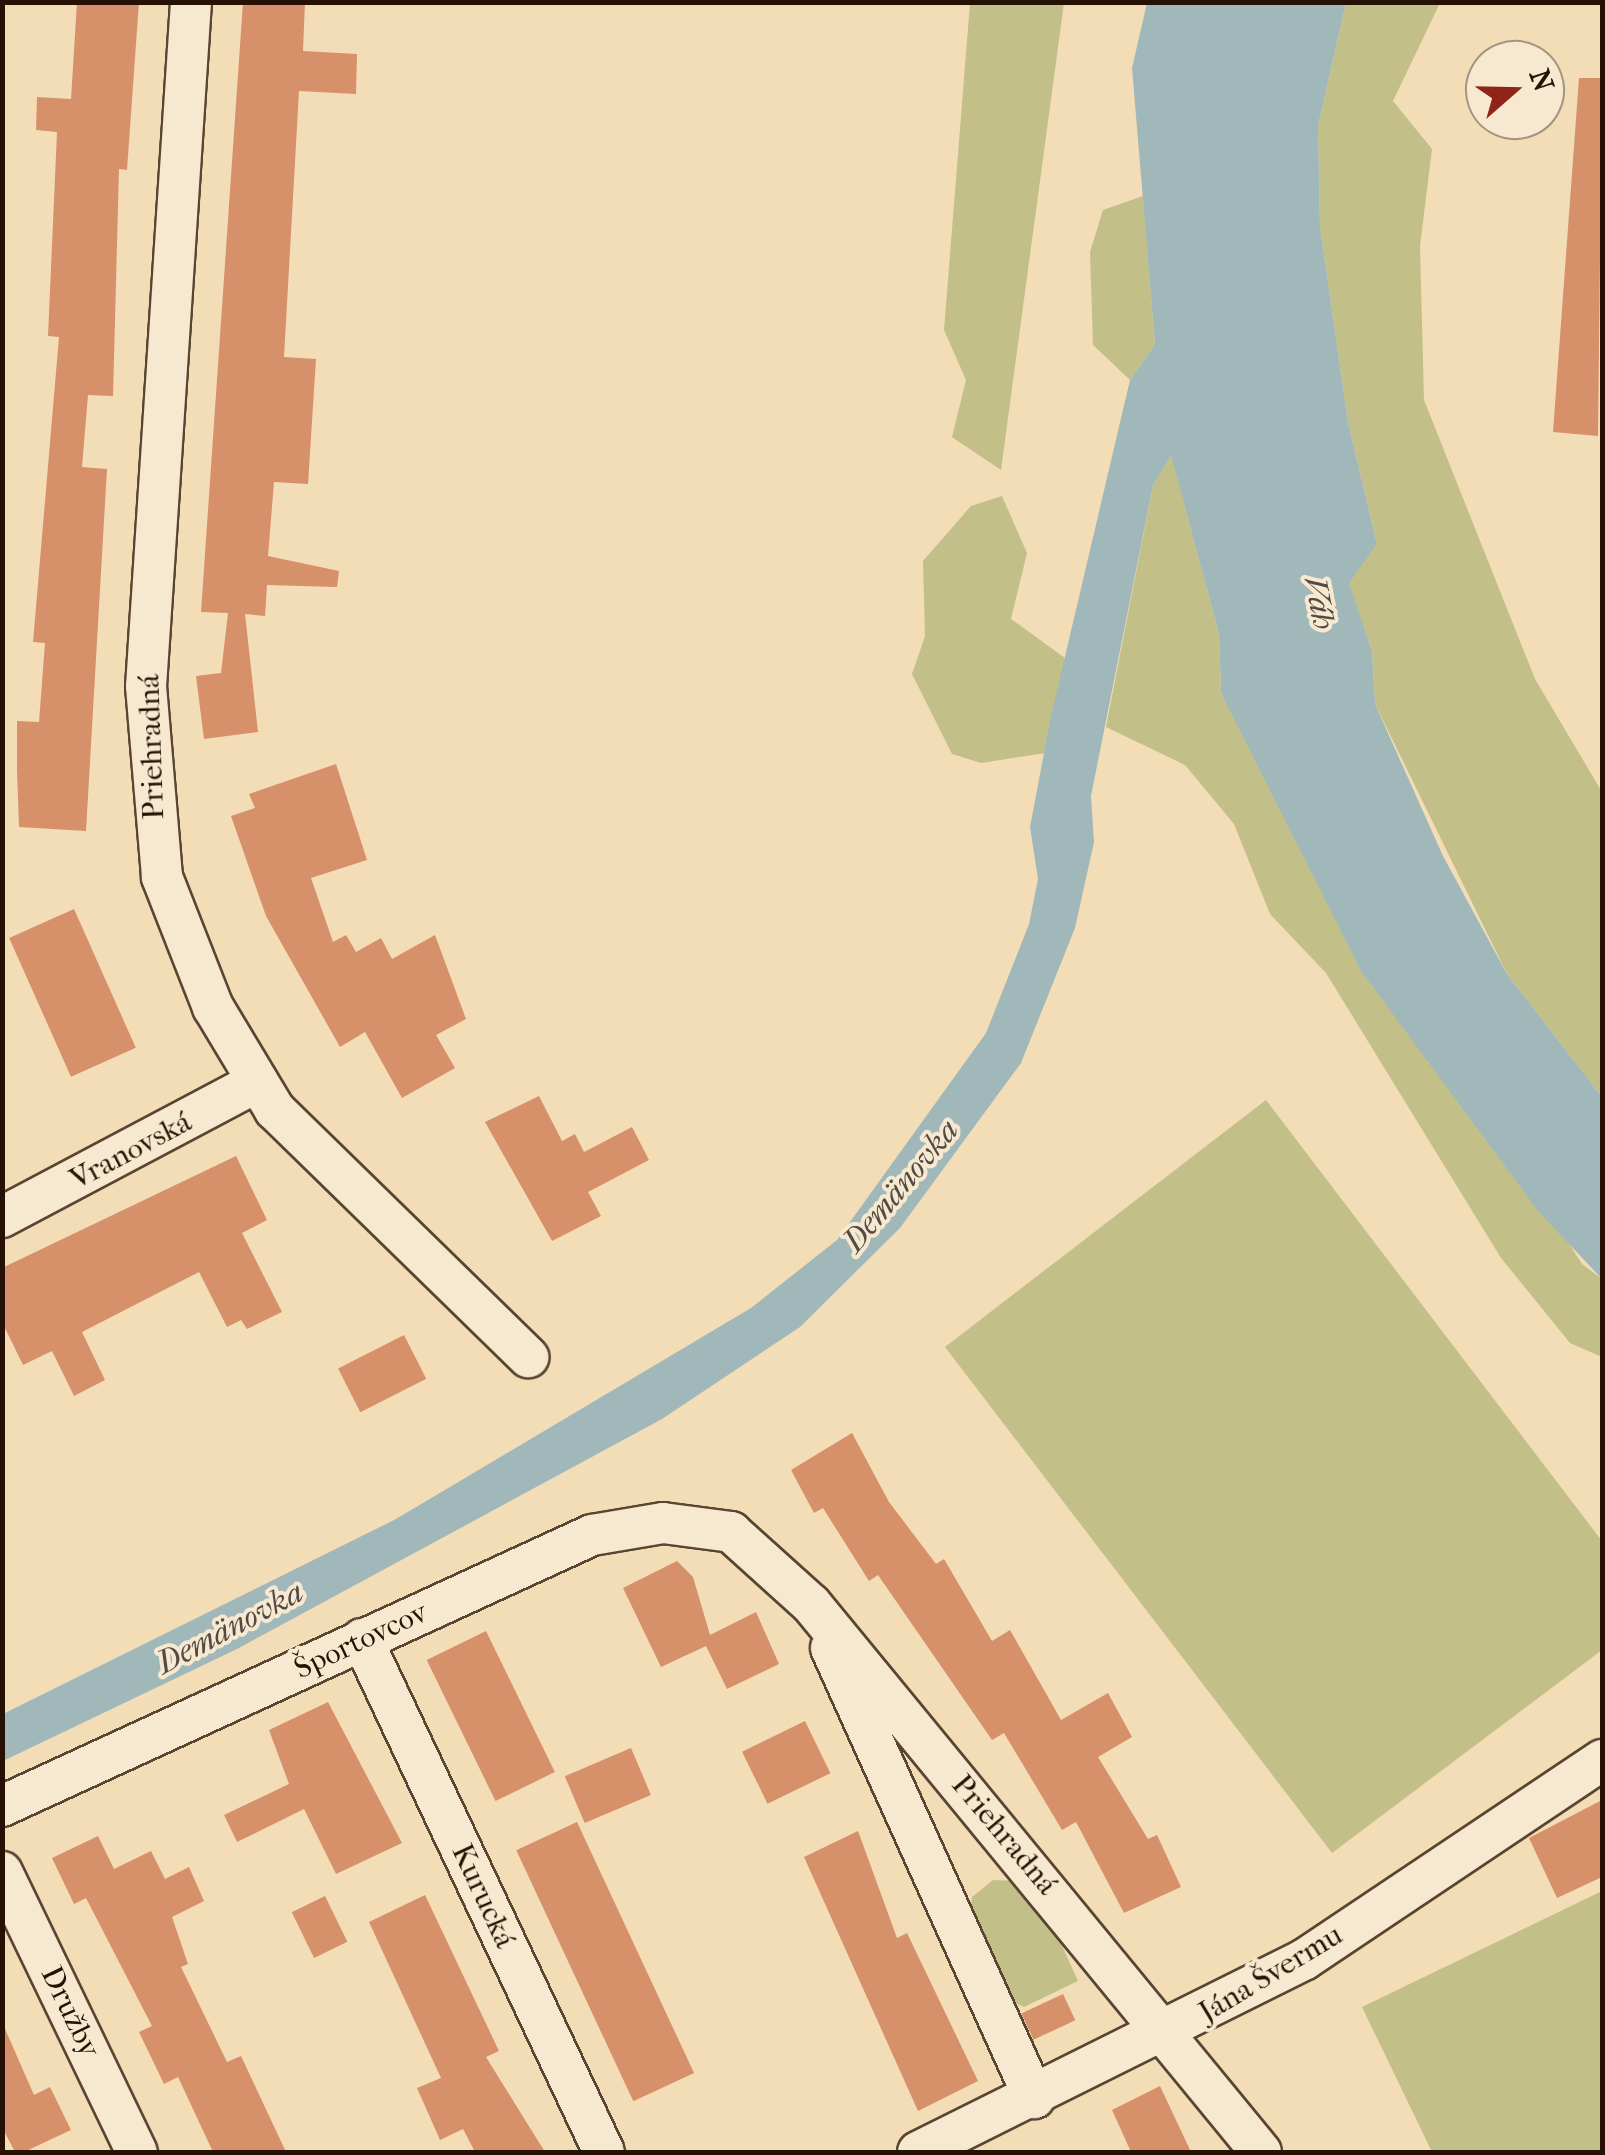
<!DOCTYPE html>
<html>
<head>
<meta charset="utf-8">
<style>
  body { margin:0 }
  #map { position:relative; width:1605px; height:2155px; overflow:hidden; background:#f3ddb7; font-family:"IM FELL French Canon",serif }
  div>[style] { position:absolute }
  .green>* { inset:0; background:#c2bf89 }
  .water>* { inset:0; background:#a1b8bb }
  .building>* { inset:0; background:#d6906a; transform-origin:0 0 }
  .roads { filter:drop-shadow(2px 0 #5a4432) drop-shadow(-2px 0 #5a4432) drop-shadow(0 2px #5a4432) drop-shadow(0 -2px #5a4432) }
  .street>* { height:40px; margin:-20px; padding:0 20px; transform-origin:20px; border-radius:20px; background:#f7e9d0 }
  span { translate:-50% -50%; white-space:nowrap; text-align:center; line-height:1.15; -webkit-text-stroke:8px #f7e9d0; paint-order:stroke }
  .street-label { font-size:30px; color:#271105 }
  .water-label { font-size:32px; color:#524b45; font-style:italic }
  .frame { position:absolute; inset:0; border:5px solid #271105; pointer-events:none }
  .north { position:absolute; left:1465px; top:40px; width:100px; height:100px; box-sizing:border-box; background:#f7e9d0; border:2px solid #a4937f; border-radius:50%; rotate:70deg; font-size:28px; font-weight:700; line-height:40px; text-align:center; color:#271105 }
  .north::after { content:''; display:block; margin:auto; width:35px; height:45px; background:#8f2418; clip-path:polygon(50% 0,100% 100%,50% 72%,0 100%) }
</style>
</head>
<body>
<div id="map">
  <div class="green">
    <i style="clip-path:polygon(970px 3px,1064px 3px,1001px 470px,952px 437px,966px 380px,944px 330px)"></i>
    <i style="clip-path:polygon(1346px 3px,1440px 3px,1393px 101px,1432px 149px,1420px 246px,1424px 400px,1535px 679px,1602px 792px,1602px 1097px,1507px 974px,1375px 704px,1372px 651px,1348px 582px,1377px 544px,1348px 422px,1320px 226px,1318px 126px)"></i>
    <i style="clip-path:polygon(1143px 196px,1155px 344px,1130px 380px,1093px 345px,1090px 252px,1103px 210px)"></i>
    <i style="clip-path:polygon(1171px 454px,1219px 634px,1221px 694px,1582px 1264px,1602px 1279px,1602px 1357px,1570px 1343px,1501px 1258px,1326px 973px,1270px 914px,1234px 824px,1185px 765px,1106px 727px,1153px 485px)"></i>
    <i style="clip-path:polygon(1002px 496px,1027px 553px,1011px 619px,1065px 658px,1046px 753px,981px 763px,952px 754px,912px 674px,925px 636px,923px 561px,971px 506px)"></i>
    <i style="clip-path:polygon(1266px 1100px,1602px 1541px,1602px 1650px,1332px 1853px,945px 1347px)"></i>
    <i style="clip-path:polygon(993px 1880px,1019px 1881px,1048px 1915px,1078px 1981px,1024px 2007px,1009px 2000px,970px 1916px,972px 1897px)"></i>
    <i style="clip-path:polygon(1602px 1891px,1602px 2152px,1432px 2152px,1362px 2007px)"></i>
  </div>
  <div class="water">
    <i style="clip-path:polygon(1147px 3px,1346px 3px,1318px 126px,1320px 226px,1348px 422px,1377px 544px,1349px 583px,1372px 651px,1375px 704px,1443px 856px,1507px 974px,1602px 1097px,1602px 1279px,1539px 1212px,1361px 971px,1221px 693px,1219px 634px,1171px 455px,1153px 485px,1091px 796px,1094px 842px,1075px 928px,1021px 1063px,900px 1228px,800px 1327px,662px 1419px,237px 1649px,3px 1761px,3px 1714px,396px 1519px,751px 1308px,837px 1240px,986px 1033px,1029px 924px,1038px 879px,1030px 827px,1051px 716px,1130px 380px,1155px 344px,1132px 68px)"></i>
  </div>
  <div class="building">
    <i style="clip-path:polygon(77px 2px,139px 2px,127px 170px,119px 169px,113px 396px,88px 395px,82px 467px,107px 469px,86px 831px,19px 827px,17px 770px,17px 721px,39px 722px,45px 643px,33px 642px,59px 337px,48px 336px,57px 132px,36px 130px,37px 97px,71px 99px)"></i>
    <i style="clip-path:polygon(243px 2px,305px 2px,303px 51px,357px 54px,356px 94px,299px 91px,284px 357px,316px 359px,308px 484px,274px 482px,268px 556px,339px 571px,337px 587px,267px 585px,265px 616px,245px 614px,258px 732px,204px 739px,196px 676px,221px 673px,228px 613px,201px 612px)"></i>
    <i style="clip-path:polygon(1579px 78px,1602px 78px,1598px 436px,1553px 432px)"></i>
    <i style="clip-path:polygon(336px 764px,367px 860px,311px 878px,333px 942px,346px 935px,356px 952px,381px 938px,392px 959px,435px 935px,466px 1019px,436px 1035px,455px 1068px,402px 1098px,365px 1032px,340px 1047px,266px 916px,231px 816px,255px 808px,249px 794px)"></i>
    <i style="left:74px;top:909px;width:152px;height:71px;rotate:66deg"></i>
    <i style="clip-path:polygon(539px 1096px,562px 1141px,575px 1134px,584px 1152px,632px 1127px,649px 1160px,588px 1192px,601px 1216px,552px 1241px,485px 1122px)"></i>
    <i style="clip-path:polygon(236px 1156px,267px 1220px,242px 1233px,282px 1312px,247px 1329px,241px 1320px,227px 1327px,199px 1272px,82px 1332px,105px 1380px,74px 1396px,52px 1351px,23px 1365px,2px 1322px,2px 1268px)"></i>
    <i style="left:404px;top:1335px;width:49px;height:74px;rotate:63deg"></i>
    <i style="clip-path:polygon(852px 1433px,889px 1502px,936px 1564px,944px 1559px,992px 1641px,1010px 1630px,1061px 1720px,1108px 1693px,1132px 1737px,1098px 1757px,1148px 1839px,1157px 1835px,1181px 1887px,1124px 1913px,1076px 1822px,1062px 1830px,1004px 1733px,992px 1740px,878px 1575px,869px 1581px,823px 1508px,814px 1513px,791px 1470px)"></i>
    <i style="clip-path:polygon(677px 1561px,693px 1577px,710px 1635px,756px 1612px,779px 1664px,727px 1689px,706px 1646px,661px 1667px,623px 1588px)"></i>
    <i style="left:486px;top:1631px;width:157px;height:66px;rotate:64deg"></i>
    <i style="clip-path:polygon(328px 1702px,402px 1843px,336px 1874px,304px 1809px,237px 1842px,224px 1815px,289px 1784px,269px 1730px)"></i>
    <i style="left:805px;top:1721px;width:58px;height:70px;rotate:64deg"></i>
    <i style="left:631px;top:1748px;width:51px;height:72px;rotate:67deg"></i>
    <i style="clip-path:polygon(1602px 1800px,1602px 1877px,1557px 1898px,1529px 1838px)"></i>
    <i style="left:577px;top:1822px;width:277px;height:67px;rotate:65deg"></i>
    <i style="clip-path:polygon(858px 1831px,897px 1938px,907px 1933px,978px 2081px,918px 2111px,804px 1857px)"></i>
    <i style="clip-path:polygon(98px 1836px,114px 1869px,151px 1851px,165px 1879px,189px 1867px,204px 1901px,172px 1917px,188px 1964px,181px 1967px,227px 2062px,241px 2056px,286px 2152px,213px 2152px,178px 2077px,164px 2084px,139px 2032px,152px 2026px,86px 1898px,74px 1904px,52px 1858px)"></i>
    <i style="clip-path:polygon(425px 1895px,499px 2051px,486px 2057px,545px 2152px,475px 2152px,463px 2129px,440px 2140px,417px 2088px,441px 2078px,369px 1922px)"></i>
    <i style="left:325px;top:1896px;width:51px;height:37px;rotate:64deg"></i>
    <i style="left:1063px;top:1994px;width:29px;height:46px;rotate:65deg"></i>
    <i style="clip-path:polygon(2px 2022px,34px 2095px,50px 2087px,71px 2130px,24px 2152px,15px 2152px,2px 2127px)"></i>
    <i style="clip-path:polygon(1160px 2086px,1191px 2152px,1131px 2152px,1112px 2110px)"></i>
  </div>
  <div class="roads">
    <div class="street">
      <i style="left:191px;top:2px;width:685px;rotate:93.76deg"></i>
      <i style="left:146px;top:686px;width:192px;rotate:85.2deg"></i>
      <i style="left:162px;top:877px;width:140px;rotate:68.6deg"></i>
      <i style="left:213px;top:1007px;width:120px;rotate:59deg"></i>
      <i style="left:275px;top:1110px;width:354px;rotate:44.3deg"></i>
      <i style="left:2px;top:1217px;width:289px;rotate:-27.9deg"></i>
      <i style="left:362px;top:1639px;width:567px;rotate:64.75deg"></i>
      <i style="left:831px;top:1648px;width:494px;rotate:65.7deg"></i>
      <i style="left:2px;top:1806px;width:649px;rotate:-24.67deg"></i>
      <i style="left:592px;top:1535px;width:72px;rotate:-9.6deg"></i>
      <i style="left:663px;top:1523px;width:69px;rotate:7.5deg"></i>
      <i style="left:731px;top:1532px;width:108px;rotate:42deg"></i>
      <i style="left:811px;top:1604px;width:709px;rotate:50.61deg"></i>
      <i style="left:2px;top:1872px;width:311px;rotate:64.3deg"></i>
      <i style="left:918px;top:2152px;width:432px;rotate:-26.5deg"></i>
      <i style="left:1305px;top:1959px;width:358px;rotate:-33.8deg"></i>
    </div>
  </div>
  <div class="street-label">
    <span style="left:152px;top:747px;rotate:-92deg">Priehradná</span>
    <span style="left:131px;top:1151px;rotate:-28deg">Vranovská</span>
    <span style="left:361px;top:1641px;rotate:-25deg">Športovcov</span>
    <span style="left:1004px;top:1835px;rotate:50deg">Priehradná</span>
    <span style="left:483px;top:1896px;rotate:65deg">Kurucká</span>
    <span style="left:1271px;top:1974px;rotate:-31deg">Jána Švermu</span>
    <span style="left:70px;top:2012px;rotate:64deg">Družby</span>
  </div>
  <div class="water-label">
    <span style="left:1319px;top:603px;rotate:79deg">Váh</span>
    <span style="left:901px;top:1186px;rotate:-50deg">Demänovka</span>
    <span style="left:230px;top:1628px;rotate:-28deg">Demänovka</span>
  </div>
  <div class="frame"></div>
  <div class="north">N</div>
</div>
</body>
</html>
